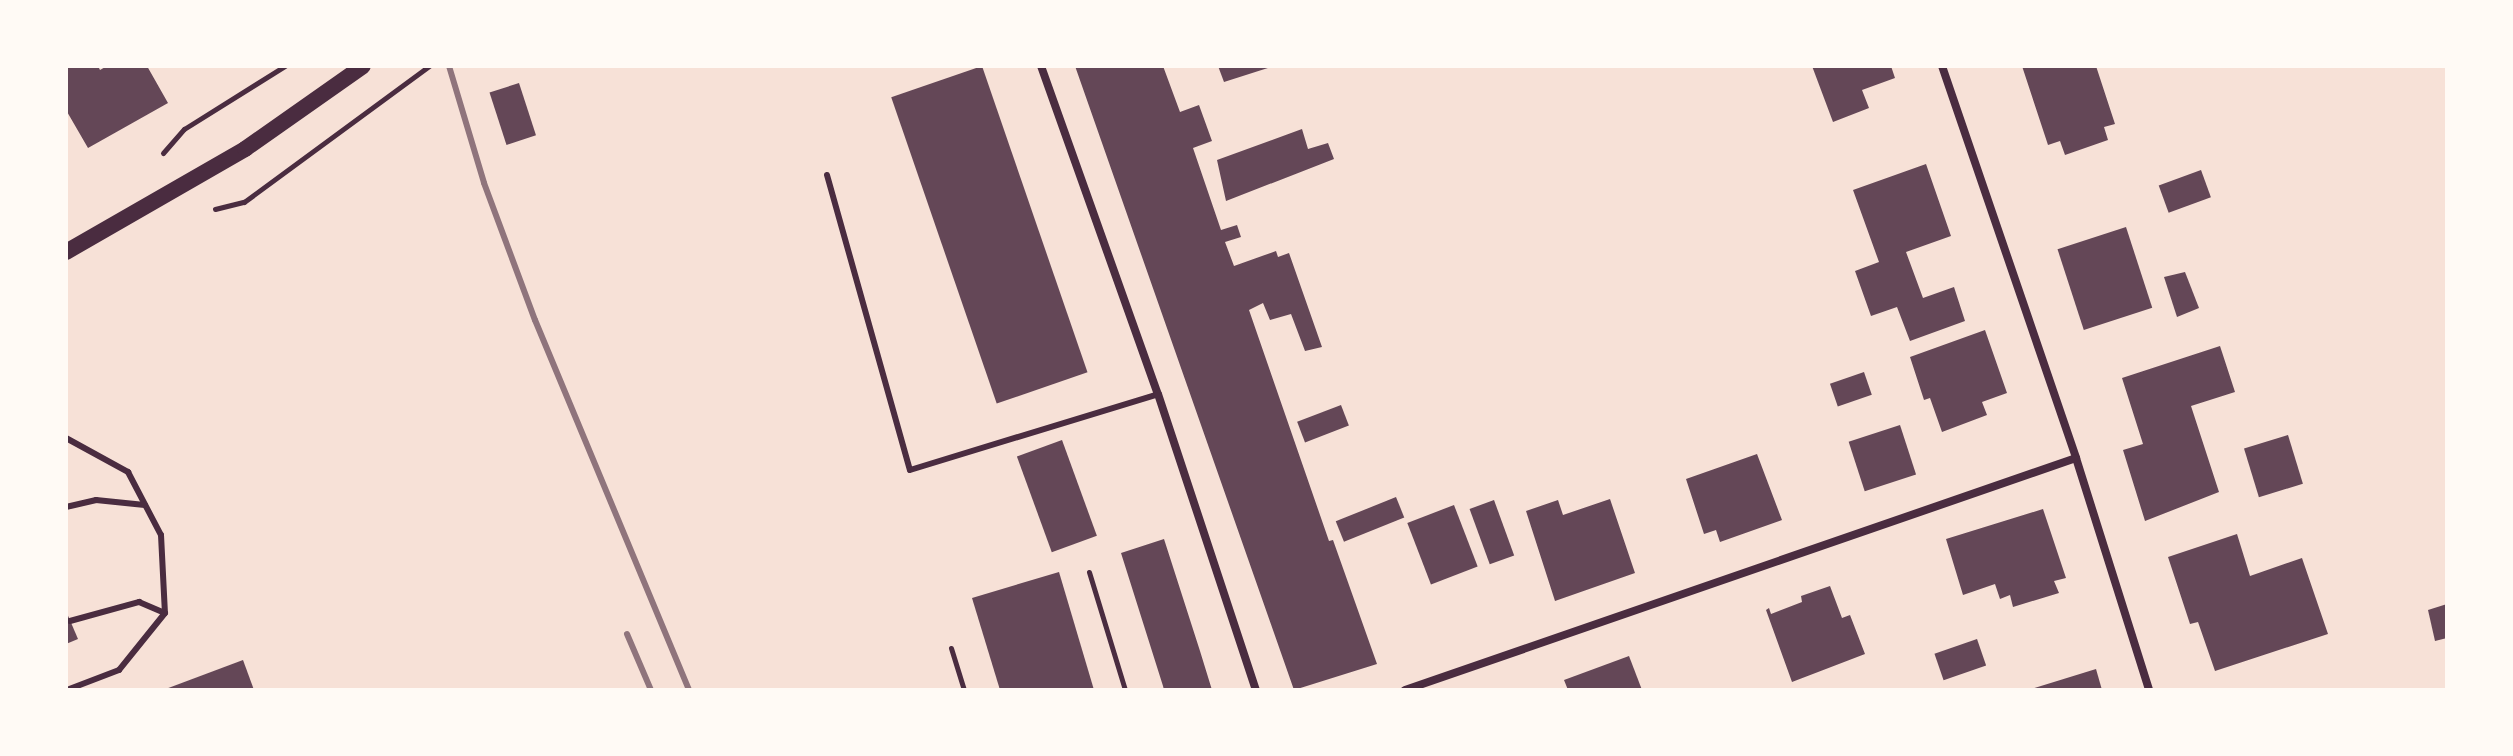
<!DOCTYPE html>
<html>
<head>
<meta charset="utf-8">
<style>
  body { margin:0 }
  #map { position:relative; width:2513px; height:756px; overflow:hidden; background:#f7e1d7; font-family:"IBM Plex Sans",sans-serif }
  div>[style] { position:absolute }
  .building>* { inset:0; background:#644757; transform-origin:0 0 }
  .path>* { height:5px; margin:-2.5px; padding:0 2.5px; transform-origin:2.5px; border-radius:2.5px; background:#4a2c40 }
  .service>* { height:6px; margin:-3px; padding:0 3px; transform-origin:3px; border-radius:3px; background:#4a2c40 }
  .minor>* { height:8px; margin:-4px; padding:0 4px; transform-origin:4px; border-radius:4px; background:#4a2c40 }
  .secondary>* { height:16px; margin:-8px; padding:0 8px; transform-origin:8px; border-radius:8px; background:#4a2c40 }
  .rail>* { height:6px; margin:-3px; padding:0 3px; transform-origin:3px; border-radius:3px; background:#8f747c }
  span { translate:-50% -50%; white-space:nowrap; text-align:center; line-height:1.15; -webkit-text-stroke:8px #fffaf5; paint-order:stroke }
  .frame { position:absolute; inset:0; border:68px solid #fffaf5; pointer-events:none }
</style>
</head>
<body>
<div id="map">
  <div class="building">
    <i style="clip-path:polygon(66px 66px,98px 66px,100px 70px,107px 66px,147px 66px,168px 103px,88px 148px,66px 110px)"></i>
    <i style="left:982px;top:66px;width:324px;height:96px;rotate:71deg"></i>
    <i style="clip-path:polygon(1075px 66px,1163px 66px,1180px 112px,1199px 105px,1212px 141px,1193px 148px,1221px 230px,1237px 225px,1241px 237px,1225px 242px,1234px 266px,1276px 251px,1278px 257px,1289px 253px,1322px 347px,1305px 351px,1291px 314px,1270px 320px,1263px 303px,1249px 310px,1329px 541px,1333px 540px,1377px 664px,1294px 690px)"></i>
    <i style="clip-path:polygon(1218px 66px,1271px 66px,1271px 67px,1224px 82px)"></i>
    <i style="clip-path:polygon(1812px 66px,1891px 66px,1895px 78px,1862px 90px,1869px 108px,1833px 122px)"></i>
    <i style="clip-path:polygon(2022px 66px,2096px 66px,2115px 124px,2104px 127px,2108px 140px,2065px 155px,2060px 141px,2048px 145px)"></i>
    <i style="left:519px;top:83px;width:55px;height:31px;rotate:72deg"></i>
    <i style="clip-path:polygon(1302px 129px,1308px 149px,1328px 143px,1334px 159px,1226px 201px,1217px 160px)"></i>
    <i style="clip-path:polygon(1926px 164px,1951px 236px,1906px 252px,1923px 298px,1954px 287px,1965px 321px,1910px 341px,1897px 307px,1871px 316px,1855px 271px,1879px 262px,1853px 190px)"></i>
    <i style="left:2201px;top:170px;width:29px;height:45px;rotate:70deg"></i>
    <i style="left:2126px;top:227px;width:85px;height:72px;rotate:72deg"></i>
    <i style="clip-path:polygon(2185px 272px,2199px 308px,2177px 317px,2164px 277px)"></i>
    <i style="clip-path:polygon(1985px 330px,2007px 393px,1982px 402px,1987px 415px,1942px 432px,1930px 398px,1924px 400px,1910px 357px)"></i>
    <i style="clip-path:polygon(2220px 346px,2235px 392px,2191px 406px,2219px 492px,2145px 521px,2123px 450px,2143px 444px,2122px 378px)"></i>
    <i style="left:1864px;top:372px;width:24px;height:36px;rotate:71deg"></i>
    <i style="left:1341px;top:405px;width:22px;height:47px;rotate:69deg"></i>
    <i style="left:1900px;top:425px;width:52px;height:54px;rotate:72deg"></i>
    <i style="left:2288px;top:435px;width:51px;height:46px;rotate:73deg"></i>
    <i style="left:1062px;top:440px;width:102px;height:48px;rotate:70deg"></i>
    <i style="clip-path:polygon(1757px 454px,1782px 520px,1720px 542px,1716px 530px,1704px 534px,1686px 479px)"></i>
    <i style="left:1396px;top:497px;width:22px;height:65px;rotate:68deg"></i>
    <i style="clip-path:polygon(1610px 499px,1635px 573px,1555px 601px,1526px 511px,1558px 500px,1563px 515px)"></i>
    <i style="left:1494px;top:500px;width:59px;height:26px;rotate:70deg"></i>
    <i style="left:1454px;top:505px;width:66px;height:50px;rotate:69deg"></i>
    <i style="clip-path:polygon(2043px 509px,2066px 578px,2054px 581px,2059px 593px,2013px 607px,2010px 595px,2000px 599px,1995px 584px,1963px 595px,1946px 539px)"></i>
    <i style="clip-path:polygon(2237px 534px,2250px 576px,2302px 558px,2328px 634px,2215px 671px,2198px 622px,2190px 624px,2168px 557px)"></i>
    <i style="clip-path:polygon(1164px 539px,1200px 651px,1212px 690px,1164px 690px,1163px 686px,1121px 553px)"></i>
    <i style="clip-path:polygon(1059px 572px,1094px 690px,1000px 690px,972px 598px)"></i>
    <i style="clip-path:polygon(1830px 586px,1842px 618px,1850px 615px,1865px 654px,1792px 682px,1766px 610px,1769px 608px,1771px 614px,1802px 602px,1801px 596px)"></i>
    <i style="clip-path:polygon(2447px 604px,2447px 638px,2435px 641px,2428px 610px)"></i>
    <i style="clip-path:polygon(66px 611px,78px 639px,66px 644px)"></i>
    <i style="left:1977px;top:639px;width:28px;height:45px;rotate:71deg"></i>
    <i style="clip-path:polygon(1629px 656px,1642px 690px,1568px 690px,1564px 680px)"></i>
    <i style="clip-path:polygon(243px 660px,254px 690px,163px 690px)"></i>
    <i style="clip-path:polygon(2096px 669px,2102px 690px,2031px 690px,2031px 689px)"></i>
  </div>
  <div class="path">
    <i style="left:163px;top:153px;width:32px;rotate:-49deg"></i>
    <i style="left:184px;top:129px;width:119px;rotate:-32deg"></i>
    <i style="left:215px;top:209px;width:30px;rotate:-14deg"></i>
    <i style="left:244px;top:202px;width:230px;rotate:-36.3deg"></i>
    <i style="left:1089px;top:572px;width:123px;rotate:73deg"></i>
    <i style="left:951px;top:648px;width:44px;rotate:72.8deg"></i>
  </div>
  <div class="service">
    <i style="left:827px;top:175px;width:306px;rotate:74.3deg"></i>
    <i style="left:910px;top:470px;width:259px;rotate:-17deg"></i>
    <i style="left:66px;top:438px;width:71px;rotate:28.7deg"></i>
    <i style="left:128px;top:472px;width:71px;rotate:62.4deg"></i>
    <i style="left:161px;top:535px;width:78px;rotate:87.1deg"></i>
    <i style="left:165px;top:613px;width:73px;rotate:128.9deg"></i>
    <i style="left:119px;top:670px;width:56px;rotate:159deg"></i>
    <i style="left:66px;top:507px;width:31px;rotate:-13deg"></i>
    <i style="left:96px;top:500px;width:49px;rotate:5.8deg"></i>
    <i style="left:70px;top:621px;width:72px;rotate:-15.4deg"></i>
    <i style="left:139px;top:602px;width:28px;rotate:23deg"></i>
  </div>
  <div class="minor">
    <i style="left:1041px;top:66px;width:348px;rotate:70.4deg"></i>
    <i style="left:1158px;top:394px;width:312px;rotate:71.7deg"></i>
    <i style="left:1942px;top:66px;width:414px;rotate:71.1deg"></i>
    <i style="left:2076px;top:458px;width:243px;rotate:72.5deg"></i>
    <i style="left:1405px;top:690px;width:710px;rotate:-19.07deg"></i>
  </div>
  <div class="secondary">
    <i style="left:66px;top:252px;width:207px;rotate:-29.9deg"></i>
    <i style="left:245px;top:149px;width:144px;rotate:-35.1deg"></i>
  </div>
  <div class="rail">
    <i style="left:449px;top:66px;width:122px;rotate:73.3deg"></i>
    <i style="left:484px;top:183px;width:146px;rotate:69.6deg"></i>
    <i style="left:535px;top:320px;width:401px;rotate:67.4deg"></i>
    <i style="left:627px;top:634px;width:61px;rotate:66.8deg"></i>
  </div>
  <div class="frame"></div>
</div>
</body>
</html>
